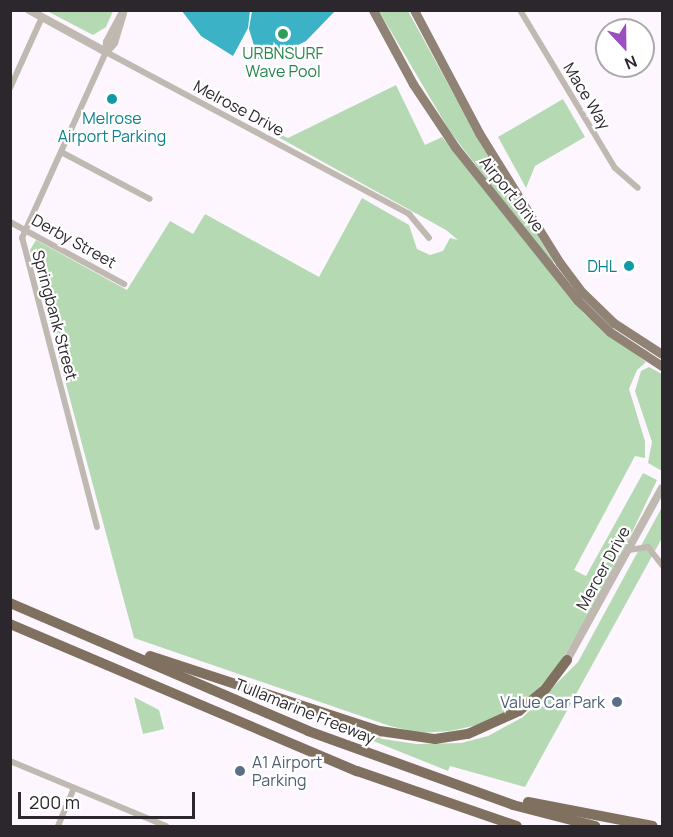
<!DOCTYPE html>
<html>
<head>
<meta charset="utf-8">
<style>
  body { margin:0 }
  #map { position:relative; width:673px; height:837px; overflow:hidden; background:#fdf6fe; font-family:Manrope,sans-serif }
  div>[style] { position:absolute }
  .green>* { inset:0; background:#b5dab3 }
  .water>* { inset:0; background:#3bb2c5 }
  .minor>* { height:6px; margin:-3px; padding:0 3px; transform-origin:3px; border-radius:3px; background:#c0b9b1 }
  .tertiary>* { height:8px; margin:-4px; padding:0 4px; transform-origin:4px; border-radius:4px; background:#c0b9b1 }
  .primary>* { height:9px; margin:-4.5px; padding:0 4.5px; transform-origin:4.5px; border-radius:4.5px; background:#908375 }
  .motorway>* { height:10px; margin:-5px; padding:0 5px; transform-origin:5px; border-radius:5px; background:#7f7060 }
  .dots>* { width:16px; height:16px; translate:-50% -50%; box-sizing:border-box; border:3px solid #fff; border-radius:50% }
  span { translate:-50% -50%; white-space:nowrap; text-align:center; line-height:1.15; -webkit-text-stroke:4.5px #fff; paint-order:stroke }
  .leisure-label { font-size:16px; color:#27864d }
  .street-label { font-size:16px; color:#2c262d }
  .culture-label { font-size:16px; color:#0d838f }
  .right { translate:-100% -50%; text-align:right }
  .service-label { font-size:16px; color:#4e5e75 }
  .left { translate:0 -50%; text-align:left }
  .frame { position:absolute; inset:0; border:12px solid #2c262d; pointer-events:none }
  .north { position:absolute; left:595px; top:18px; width:60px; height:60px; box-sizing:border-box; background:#fff; border:2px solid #aba8ab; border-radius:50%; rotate:158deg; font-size:16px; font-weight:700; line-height:24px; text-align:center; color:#2c262d }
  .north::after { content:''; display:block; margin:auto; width:21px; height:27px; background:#9a4ec0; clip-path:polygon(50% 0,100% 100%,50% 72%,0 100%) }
  .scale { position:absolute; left:18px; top:792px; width:177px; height:27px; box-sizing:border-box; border:3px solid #2c262d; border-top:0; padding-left:8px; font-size:18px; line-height:21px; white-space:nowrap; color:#2c262d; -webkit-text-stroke:4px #fff; paint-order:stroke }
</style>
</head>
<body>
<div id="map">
  <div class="green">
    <i style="clip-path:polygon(47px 11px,113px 11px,106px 27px,93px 35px)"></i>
    <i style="clip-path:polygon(379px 11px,408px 11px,482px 146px,554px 262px,551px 264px,449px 130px)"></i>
    <i style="clip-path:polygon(396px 85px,425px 145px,442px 137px,584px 314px,646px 362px,637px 370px,629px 389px,645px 441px,645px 458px,635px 456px,574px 570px,586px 576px,643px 473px,657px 480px,614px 570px,558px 667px,533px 694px,511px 709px,478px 725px,450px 731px,420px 733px,390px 726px,134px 638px,30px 250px,36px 240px,127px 290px,170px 221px,193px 234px,205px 214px,319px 277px,362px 198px,409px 225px,417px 249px,430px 255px,443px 251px,450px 238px,458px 240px,446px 230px,278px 137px,279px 134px,288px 138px)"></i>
    <i style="clip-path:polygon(563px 99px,585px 137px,535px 166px,526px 188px,498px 137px)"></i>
    <i style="clip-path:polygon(649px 367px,662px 374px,662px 471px,648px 463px,652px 442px,635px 391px,641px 371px)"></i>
    <i style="clip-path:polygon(662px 507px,662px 538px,525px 787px,450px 766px,448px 771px,296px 710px,383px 739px,416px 744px,461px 743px,488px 736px,523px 717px,578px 662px)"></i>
    <i style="clip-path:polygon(134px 697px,159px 710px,164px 729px,143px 734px)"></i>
  </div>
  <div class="water">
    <i style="clip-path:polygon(182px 11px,250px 11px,248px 28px,233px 56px,201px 36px)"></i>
    <i style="clip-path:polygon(252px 11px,252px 10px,335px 11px,306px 41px,279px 55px,258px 59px,249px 29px)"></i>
  </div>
  <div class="minor">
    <i style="left:520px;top:10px;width:184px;rotate:59deg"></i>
    <i style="left:615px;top:168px;width:30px;rotate:41deg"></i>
    <i style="left:10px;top:88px;width:78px;rotate:-65.7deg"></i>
    <i style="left:63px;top:153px;width:98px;rotate:27.9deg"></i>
    <i style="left:10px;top:222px;width:130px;rotate:28.5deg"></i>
    <i style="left:97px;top:527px;width:299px;rotate:-104.5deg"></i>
    <i style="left:22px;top:238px;width:204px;rotate:-65.7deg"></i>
    <i style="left:106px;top:52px;width:344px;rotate:28.1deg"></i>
    <i style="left:409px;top:214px;width:31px;rotate:50deg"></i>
    <i style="left:629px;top:550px;width:19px;rotate:-9deg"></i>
    <i style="left:648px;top:547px;width:23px;rotate:52deg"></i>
    <i style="left:10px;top:761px;width:169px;rotate:22.6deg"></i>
    <i style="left:58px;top:826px;width:41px;rotate:-67.2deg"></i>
  </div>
  <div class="tertiary">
    <i style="left:29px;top:10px;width:88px;rotate:28.6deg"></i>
    <i style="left:106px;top:52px;width:10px;rotate:-84deg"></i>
    <i style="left:107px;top:42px;width:36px;rotate:-62deg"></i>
    <i style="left:106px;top:52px;width:12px;rotate:-48deg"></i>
    <i style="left:114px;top:43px;width:31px;rotate:-73deg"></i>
    <i style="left:567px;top:660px;width:196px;rotate:-61.1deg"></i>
  </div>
  <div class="primary">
    <i style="left:373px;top:10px;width:84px;rotate:61.6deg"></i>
    <i style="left:413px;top:84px;width:76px;rotate:56.3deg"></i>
    <i style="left:455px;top:147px;width:196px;rotate:51.4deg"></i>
    <i style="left:577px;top:300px;width:46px;rotate:44.1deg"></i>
    <i style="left:610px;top:332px;width:62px;rotate:33.2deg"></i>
    <i style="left:414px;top:10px;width:139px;rotate:62.1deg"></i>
    <i style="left:479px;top:133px;width:153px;rotate:58.1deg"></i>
    <i style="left:560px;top:263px;width:38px;rotate:53deg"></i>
    <i style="left:583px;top:293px;width:43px;rotate:44.1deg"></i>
    <i style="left:614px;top:323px;width:57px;rotate:32.9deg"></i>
  </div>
  <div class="motorway">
    <i style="left:10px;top:603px;width:324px;rotate:23.2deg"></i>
    <i style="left:308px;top:731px;width:218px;rotate:19.8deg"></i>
    <i style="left:513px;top:805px;width:85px;rotate:14.4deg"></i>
    <i style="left:10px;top:624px;width:377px;rotate:23deg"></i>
    <i style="left:357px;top:771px;width:169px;rotate:19deg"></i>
    <i style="left:150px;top:656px;width:242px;rotate:18.1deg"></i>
    <i style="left:380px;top:731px;width:56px;rotate:8.3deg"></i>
    <i style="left:435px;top:739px;width:33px;rotate:-9deg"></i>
    <i style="left:468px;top:734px;width:56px;rotate:-24.3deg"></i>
    <i style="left:519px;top:711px;width:35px;rotate:-40deg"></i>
    <i style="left:546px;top:688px;width:35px;rotate:-53deg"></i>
    <i style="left:528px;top:802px;width:127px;rotate:10.9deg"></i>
  </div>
  <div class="dots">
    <i style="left:283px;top:34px;background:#2e9e5b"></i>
    <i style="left:112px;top:99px;background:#0f9aa8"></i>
    <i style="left:629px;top:266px;background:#0f9aa8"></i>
    <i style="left:617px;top:702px;background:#5c6f8a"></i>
    <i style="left:240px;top:771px;background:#5c6f8a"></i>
  </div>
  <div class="leisure-label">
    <span style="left:283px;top:62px">URBNSURF<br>Wave Pool</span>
  </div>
  <div class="street-label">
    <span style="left:587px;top:96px;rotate:59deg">Mace Way</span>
    <span style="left:239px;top:108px;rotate:28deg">Melrose Drive</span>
    <span style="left:512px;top:194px;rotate:51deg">Airport Drive</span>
    <span style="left:74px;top:241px;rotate:29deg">Derby Street</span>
    <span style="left:55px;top:315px;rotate:75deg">Springbank Street</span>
    <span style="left:603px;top:568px;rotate:-61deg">Mercer Drive</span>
    <span style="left:305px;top:711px;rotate:22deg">Tullamarine Freeway</span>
  </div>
  <div class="culture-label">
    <span style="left:112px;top:127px">Melrose<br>Airport Parking</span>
    <span class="right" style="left:617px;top:266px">DHL</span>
  </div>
  <div class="service-label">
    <span class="right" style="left:605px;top:702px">Value Car Park</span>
    <span class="left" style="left:252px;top:771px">A1 Airport<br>Parking</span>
  </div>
  <div class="frame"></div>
  <div class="north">N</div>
  <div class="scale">200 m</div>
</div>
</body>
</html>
